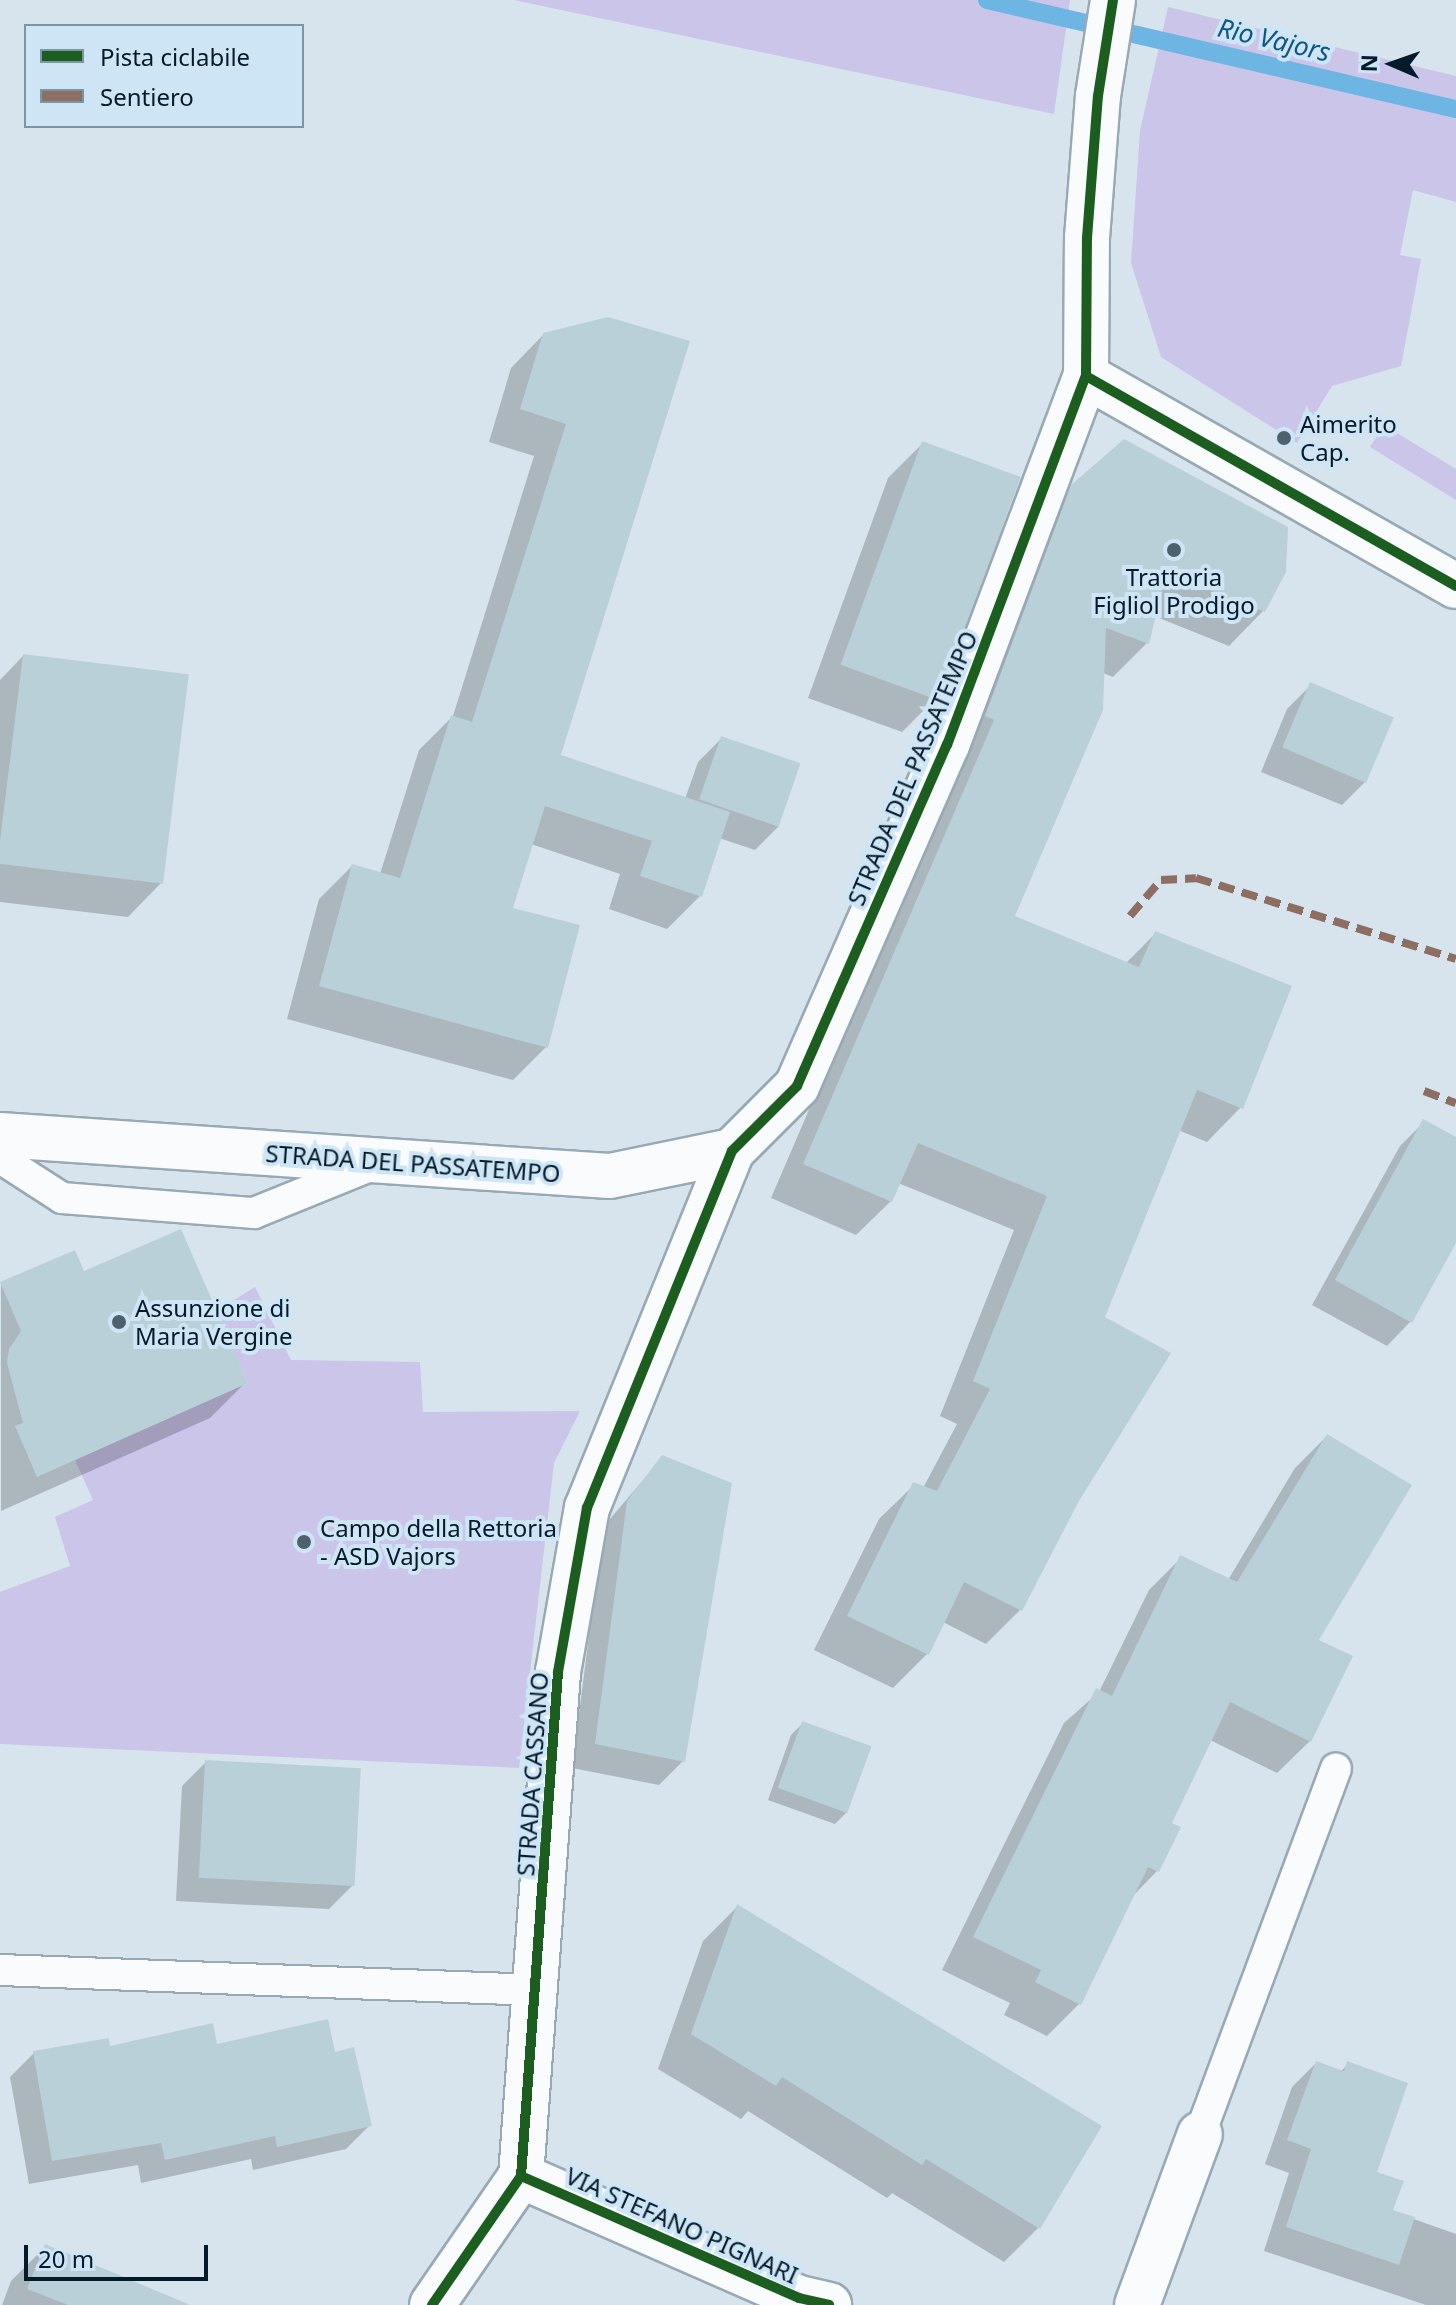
<!DOCTYPE html>
<html>
<head>
<meta charset="utf-8">
<style>
  body { margin:0 }
  #map { position:relative; width:1456px; height:2305px; overflow:hidden; background:#d7e4ed; font-family:"Noto Sans",sans-serif }
  div>[style] { position:absolute }
  .green>* { inset:0; background:#cac5e9 }
  .shadow>* { inset:0; background:#0003 }
  .stream>* { height:18px; margin:-9px; padding:0 9px; transform-origin:9px; border-radius:9px; background:#6db5e3 }
  .building>* { inset:0; background:#bad0d8; transform-origin:0 0 }
  .roads { filter:drop-shadow(2px 0 #98a9b4) drop-shadow(-2px 0 #98a9b4) drop-shadow(0 2px #98a9b4) drop-shadow(0 -2px #98a9b4) }
  .service>* { height:30px; margin:-15px; padding:0 15px; transform-origin:15px; border-radius:15px; background:#f9fbfc }
  .minor>* { height:44px; margin:-22px; padding:0 22px; transform-origin:22px; border-radius:22px; background:#f9fbfc }
  .tertiary>* { height:44px; margin:-22px; padding:0 22px; transform-origin:22px; border-radius:22px; background:#f9fbfc }
  .quiet>* { height:8px; margin-top:-4px; transform-origin:0; background:repeating-linear-gradient(90deg,#8d6e63 0 16px,transparent 0 24px) }
  .cycleway>* { height:10px; margin:-5px; padding:0 5px; transform-origin:5px; border-radius:5px; background:#1b5e20 }
  .dots>* { width:22px; height:22px; translate:-50% -50%; box-sizing:border-box; border:4px solid #cee5f6; border-radius:50% }
  span { translate:-50% -50%; white-space:nowrap; text-align:center; line-height:1.15; -webkit-text-stroke:8px #cee5f6; paint-order:stroke }
  .poi-label { font-size:24px; color:#041b2b }
  .left { translate:0 -50%; text-align:left }
  .street-label { font-size:24px; color:#041b2b }
  .water-label { font-size:26px; color:#0d5781; font-style:italic }
  .legend { position:absolute; left:24px; top:24px; width:280px; height:104px; box-sizing:border-box; background:#cee5f6; border:2px solid #7d94a5; margin:0; padding:10px 14px; list-style:none; font-size:24px; color:#041b2b }
  .legend li { display:flex; align-items:center; gap:16px; height:40px }
  .legend b { width:40px; border:2px solid #7d94a5 }
  .north { position:absolute; left:1352px; top:24px; width:80px; height:80px; -webkit-text-stroke:6px #cee5f6; paint-order:stroke; rotate:272deg; font-size:22px; font-weight:700; line-height:32px; text-align:center; color:#041b2b }
  .north::after { content:''; display:block; margin:auto; width:28px; height:36px; background:#041b2b; clip-path:polygon(50% 0,100% 100%,50% 72%,0 100%) }
  .scale { position:absolute; left:24px; top:2245px; width:184px; height:36px; box-sizing:border-box; border:4px solid #041b2b; border-top:0; padding-left:10px; font-size:24px; line-height:28px; white-space:nowrap; color:#041b2b; -webkit-text-stroke:6px #cee5f6; paint-order:stroke }
</style>
</head>
<body>
<div id="map">
  <div class="green">
    <i style="clip-path:polygon(514px 0,1070px 0,1054px 114px)"></i>
    <i style="clip-path:polygon(1168px 7px,1456px 76px,1456px 202px,1413px 190px,1400px 255px,1421px 259px,1401px 366px,1332px 386px,1297px 443px,1161px 357px,1131px 263px,1140px 131px)"></i>
    <i style="clip-path:polygon(1384px 425px,1456px 469px,1456px 500px,1370px 447px)"></i>
    <i style="clip-path:polygon(255px 1287px,291px 1360px,420px 1362px,423px 1412px,580px 1411px,554px 1463px,519px 1768px,0 1744px,0 1592px,70px 1566px,55px 1517px,93px 1500px,75px 1460px,248px 1383px,216px 1311px)"></i>
  </div>
  <div class="shadow">
    <i style="clip-path:polygon(608px 319px,558px 757px,685px 799px,698px 762px,722px 738px,779px 826px,755px 850px,719px 838px,700px 896px,667px 929px,609px 909px,620px 874px,531px 844px,510px 909px,546px 1047px,513px 1080px,287px 1019px,319px 899px,352px 866px,380px 874px,419px 750px,453px 716px,534px 456px,489px 442px,511px 368px,544px 334px)"></i>
    <i style="clip-path:polygon(922px 444px,936px 698px,902px 732px,808px 698px,888px 478px)"></i>
    <i style="clip-path:polygon(1073px 487px,1285px 571px,1263px 611px,1229px 646px,1154px 616px,1147px 643px,1113px 677px,1103px 673px,1012px 917px,1126px 963px,1156px 933px,1241px 1107px,1207px 1142px,1178px 1130px,1103px 1318px,1077px 1500px,1020px 1610px,986px 1644px,943px 1622px,927px 1654px,893px 1688px,814px 1650px,879px 1519px,914px 1485px,923px 1488px,957px 1424px,940px 1416px,1014px 1230px,898px 1183px,891px 1201px,856px 1235px,771px 1198px,962px 754px,1038px 522px)"></i>
    <i style="clip-path:polygon(23px 656px,162px 882px,128px 917px,0 902px,0 680px)"></i>
    <i style="clip-path:polygon(1311px 685px,1366px 781px,1342px 805px,1261px 772px,1287px 709px)"></i>
    <i style="clip-path:polygon(1424px 1122px,1456px 1140px,1456px 1239px,1410px 1322px,1387px 1346px,1312px 1305px,1400px 1146px)"></i>
    <i style="clip-path:polygon(1px 1284px,246px 1382px,210px 1418px,1px 1511px)"></i>
    <i style="clip-path:polygon(1327px 1436px,1310px 1741px,1277px 1773px,1210px 1740px,1169px 1824px,1157px 1871px,1131px 1898px,1079px 2004px,1047px 2036px,1004px 2015px,1010px 2003px,942px 1970px,1064px 1723px,1099px 1692px,1149px 1590px,1181px 1558px,1228px 1580px,1295px 1468px)"></i>
    <i style="clip-path:polygon(663px 1457px,683px 1761px,659px 1785px,572px 1768px,603px 1527px)"></i>
    <i style="clip-path:polygon(803px 1723px,847px 1812px,835px 1824px,768px 1800px,791px 1735px)"></i>
    <i style="clip-path:polygon(206px 1762px,353px 1885px,329px 1909px,176px 1901px,182px 1786px)"></i>
    <i style="clip-path:polygon(737px 1907px,1038px 2228px,1004px 2262px,892px 2193px,887px 2198px,748px 2111px,741px 2119px,658px 2069px,703px 1941px)"></i>
    <i style="clip-path:polygon(216px 2047px,370px 2125px,346px 2149px,253px 2170px,251px 2159px,141px 2183px,138px 2165px,29px 2184px,10px 2077px,34px 2053px)"></i>
    <i style="clip-path:polygon(1316px 2063px,1340px 2072px,1348px 2064px,1375px 2173px,1391px 2211px,1456px 2234px,1456px 2305px,1426px 2305px,1264px 2251px,1289px 2173px,1265px 2164px,1292px 2087px)"></i>
    <i style="clip-path:polygon(45px 2247px,147px 2305px,2px 2305px,11px 2281px)"></i>
  </div>
  <div class="stream">
    <i style="left:987px;top:0;width:481px;rotate:13.1deg"></i>
  </div>
  <div class="building">
    <i style="clip-path:polygon(608px 317px,690px 341px,561px 755px,730px 812px,702px 897px,640px 876px,652px 841px,545px 806px,513px 908px,580px 925px,548px 1048px,319px 986px,352px 864px,400px 878px,451px 715px,472px 722px,566px 424px,520px 409px,543px 333px)"></i>
    <i style="clip-path:polygon(1124px 439px,1288px 527px,1286px 572px,1265px 612px,1166px 573px,1149px 644px,1106px 628px,1103px 710px,1015px 916px,1139px 967px,1155px 931px,1292px 986px,1243px 1109px,1197px 1090px,1105px 1317px,1171px 1353px,1079px 1501px,1022px 1611px,964px 1582px,929px 1655px,847px 1616px,913px 1482px,937px 1491px,990px 1389px,973px 1381px,1047px 1196px,918px 1143px,892px 1202px,803px 1164px,994px 720px,985px 716px,1071px 485px)"></i>
    <i style="left:922px;top:441px;width:105px;height:238px;rotate:20deg"></i>
    <i style="left:23px;top:654px;width:167px;height:211px;rotate:7deg"></i>
    <i style="left:1310px;top:682px;width:91px;height:71px;rotate:23deg"></i>
    <i style="left:721px;top:736px;width:84px;height:67px;rotate:19deg"></i>
    <i style="clip-path:polygon(1423px 1119px,1456px 1137px,1456px 1243px,1412px 1323px,1335px 1280px)"></i>
    <i style="clip-path:polygon(181px 1229px,248px 1383px,37px 1477px,15px 1426px,23px 1423px,7px 1363px,9px 1349px,21px 1331px,0 1282px,75px 1250px,84px 1271px)"></i>
    <i style="clip-path:polygon(1327px 1434px,1412px 1485px,1319px 1640px,1353px 1656px,1311px 1742px,1230px 1702px,1172px 1823px,1181px 1827px,1159px 1872px,1148px 1867px,1081px 2005px,1035px 1982px,1041px 1970px,973px 1937px,1096px 1688px,1112px 1696px,1180px 1555px,1237px 1582px)"></i>
    <i style="clip-path:polygon(662px 1455px,732px 1483px,685px 1762px,595px 1744px,627px 1501px)"></i>
    <i style="left:802px;top:1721px;width:74px;height:71px;rotate:20deg"></i>
    <i style="left:205px;top:1760px;width:156px;height:118px;rotate:3deg"></i>
    <i style="clip-path:polygon(737px 1904px,1102px 2126px,1040px 2229px,926px 2159px,922px 2165px,782px 2077px,776px 2086px,691px 2034px)"></i>
    <i style="clip-path:polygon(328px 2019px,335px 2052px,354px 2047px,372px 2126px,277px 2147px,275px 2136px,165px 2160px,161px 2143px,52px 2161px,33px 2051px,109px 2038px,110px 2046px,213px 2023px,217px 2044px)"></i>
    <i style="clip-path:polygon(1316px 2061px,1344px 2071px,1347px 2061px,1408px 2083px,1377px 2172px,1404px 2181px,1393px 2210px,1415px 2217px,1399px 2265px,1286px 2227px,1311px 2149px,1287px 2140px)"></i>
    <i style="clip-path:polygon(45px 2244px,188px 2304px,188px 2305px,68px 2305px,27px 2289px)"></i>
  </div>
  <div class="roads">
    <div class="service">
      <i style="left:0;top:1158px;width:74px;rotate:32.8deg"></i>
      <i style="left:62px;top:1198px;width:193px;rotate:4.5deg"></i>
      <i style="left:254px;top:1213px;width:131px;rotate:-22deg"></i>
      <i style="left:0;top:1970px;width:538px;rotate:2.13deg"></i>
      <i style="left:1200px;top:2134px;width:390px;rotate:-69.6deg"></i>
    </div>
    <div class="minor">
      <i style="left:521px;top:2176px;width:304px;rotate:23.7deg"></i>
      <i style="left:799px;top:2298px;width:31px;rotate:13deg"></i>
      <i style="left:432px;top:2305px;width:157px;rotate:-55.4deg"></i>
      <i style="left:521px;top:2176px;width:505px;rotate:-85.8deg"></i>
      <i style="left:558px;top:1672px;width:167px;rotate:-80deg"></i>
      <i style="left:587px;top:1508px;width:385px;rotate:-67.9deg"></i>
      <i style="left:1137px;top:2305px;width:182px;rotate:-69.8deg"></i>
    </div>
    <div class="tertiary">
      <i style="left:1086px;top:376px;width:425px;rotate:29.6deg"></i>
      <i style="left:0;top:1135px;width:611px;rotate:3.85deg"></i>
      <i style="left:610px;top:1176px;width:125px;rotate:-11.6deg"></i>
      <i style="left:732px;top:1151px;width:92px;rotate:-45deg"></i>
      <i style="left:797px;top:1086px;width:373px;rotate:-66.3deg"></i>
      <i style="left:947px;top:745px;width:394px;rotate:-69.4deg"></i>
      <i style="left:1086px;top:376px;width:138px;rotate:-89.6deg"></i>
      <i style="left:1087px;top:238px;width:142px;rotate:-85.6deg"></i>
      <i style="left:1098px;top:96px;width:97px;rotate:-81.1deg"></i>
    </div>
  </div>
  <div class="quiet">
    <i style="left:1130px;top:916px;width:48px;rotate:-49.3deg"></i>
    <i style="left:1161px;top:880px;width:35px;rotate:-3deg"></i>
    <i style="left:1196px;top:878px;width:272px;rotate:17.3deg"></i>
    <i style="left:1424px;top:1091px;width:34px;rotate:21deg"></i>
  </div>
  <div class="cycleway">
    <i style="left:1086px;top:376px;width:425px;rotate:29.6deg"></i>
    <i style="left:521px;top:2176px;width:304px;rotate:23.7deg"></i>
    <i style="left:799px;top:2298px;width:31px;rotate:13deg"></i>
    <i style="left:432px;top:2305px;width:157px;rotate:-55.4deg"></i>
    <i style="left:521px;top:2176px;width:505px;rotate:-85.8deg"></i>
    <i style="left:558px;top:1672px;width:167px;rotate:-80deg"></i>
    <i style="left:587px;top:1508px;width:385px;rotate:-67.9deg"></i>
    <i style="left:732px;top:1151px;width:92px;rotate:-45deg"></i>
    <i style="left:797px;top:1086px;width:373px;rotate:-66.3deg"></i>
    <i style="left:947px;top:745px;width:394px;rotate:-69.4deg"></i>
    <i style="left:1086px;top:376px;width:138px;rotate:-89.6deg"></i>
    <i style="left:1087px;top:238px;width:142px;rotate:-85.6deg"></i>
    <i style="left:1098px;top:96px;width:97px;rotate:-81.1deg"></i>
  </div>
  <div class="dots">
    <i style="left:1284px;top:438px;background:#4e616f"></i>
    <i style="left:1174px;top:550px;background:#4e616f"></i>
    <i style="left:119px;top:1322px;background:#4e616f"></i>
    <i style="left:304px;top:1542px;background:#4e616f"></i>
  </div>
  <div class="poi-label">
    <span class="left" style="left:1300px;top:438px">Aimerito<br>Cap.</span>
    <span style="left:1174px;top:591px">Trattoria<br>Figliol Prodigo</span>
    <span class="left" style="left:135px;top:1322px">Assunzione di<br>Maria Vergine</span>
    <span class="left" style="left:320px;top:1542px">Campo della Rettoria<br>- ASD Vajors</span>
  </div>
  <div class="street-label">
    <span style="left:912px;top:768px;rotate:-67deg">STRADA DEL PASSATEMPO</span>
    <span style="left:413px;top:1163px;rotate:4deg">STRADA DEL PASSATEMPO</span>
    <span style="left:532px;top:1774px;rotate:-86deg">STRADA CASSANO</span>
    <span style="left:682px;top:2225px;rotate:24deg">VIA STEFANO PIGNARI</span>
  </div>
  <div class="water-label">
    <span style="left:1274px;top:40px;rotate:13deg">Rio Vajors</span>
  </div>
  <ul class="legend">
  <li><b style="height:10px;background:#1b5e20"></b>Pista ciclabile</li>
  <li><b style="height:10px;background:#8d6e63"></b>Sentiero</li>
  </ul>
  <div class="north">N</div>
  <div class="scale">20 m</div>
</div>
</body>
</html>
